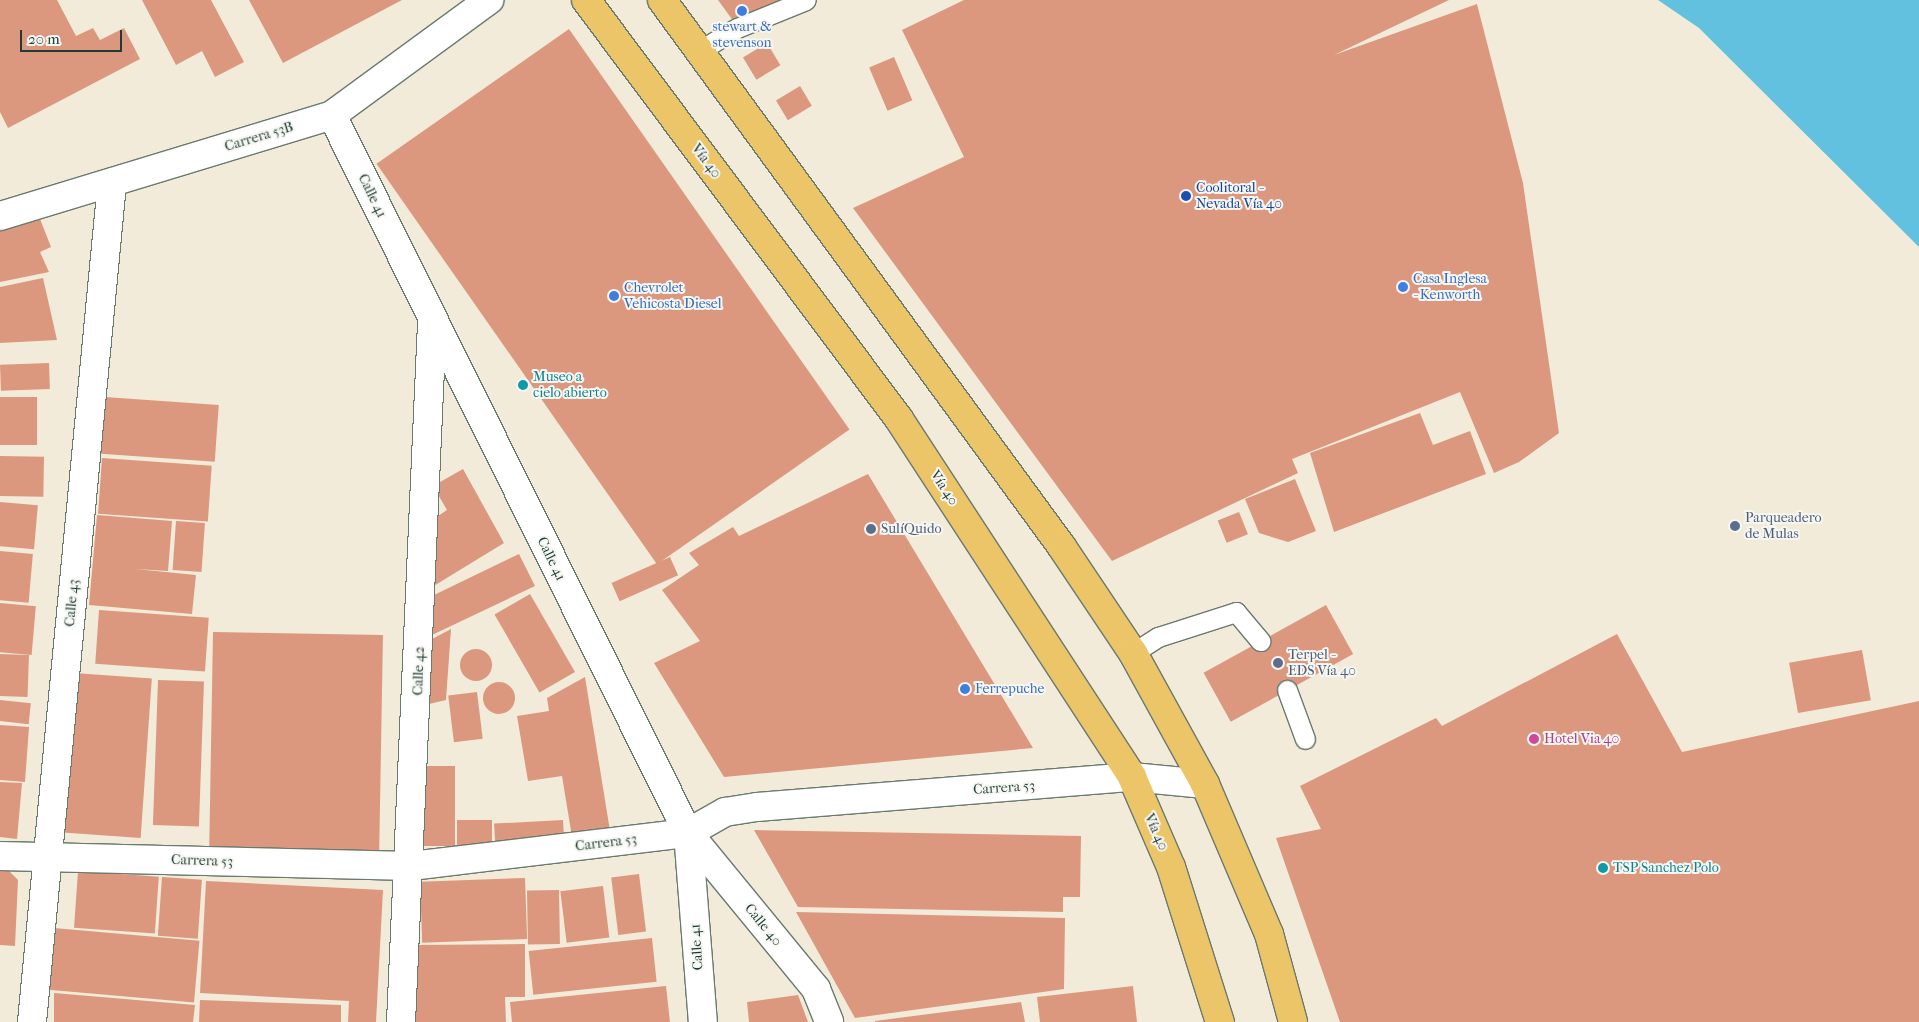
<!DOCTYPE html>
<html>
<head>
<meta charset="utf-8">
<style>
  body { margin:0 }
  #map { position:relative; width:1919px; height:1022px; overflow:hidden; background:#f2ebd9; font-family:"IM FELL French Canon",serif }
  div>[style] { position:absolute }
  .water>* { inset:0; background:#61c1df }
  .building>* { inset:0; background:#db987e; transform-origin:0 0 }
  .round { border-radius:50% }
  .roads { filter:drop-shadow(1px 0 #697a6e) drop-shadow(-1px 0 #697a6e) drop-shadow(0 1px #697a6e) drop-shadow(0 -1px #697a6e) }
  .lane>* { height:19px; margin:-9.5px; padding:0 9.5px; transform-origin:9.5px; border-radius:9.5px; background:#fff }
  .street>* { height:28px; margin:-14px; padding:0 14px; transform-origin:14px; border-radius:14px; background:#fff }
  .highway>* { height:28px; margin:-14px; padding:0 14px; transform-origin:14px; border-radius:14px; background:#edc569 }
  .dots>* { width:14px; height:14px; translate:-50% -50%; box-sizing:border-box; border:2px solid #f6f6f2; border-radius:50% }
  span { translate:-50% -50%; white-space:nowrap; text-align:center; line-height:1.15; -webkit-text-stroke:4px #f6f6f2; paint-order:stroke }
  .shop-label { font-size:14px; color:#366cbe }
  .left { translate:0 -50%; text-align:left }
  .street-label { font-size:14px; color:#1f3d34 }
  .transit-label { font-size:14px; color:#164399 }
  .culture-label { font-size:14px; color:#0d838f }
  .service-label { font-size:14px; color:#4e5e75 }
  .hotel-label { font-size:14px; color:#b23c85 }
  .scale { position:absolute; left:20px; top:30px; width:102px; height:22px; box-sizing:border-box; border:2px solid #1f3d34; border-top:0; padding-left:6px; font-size:15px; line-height:18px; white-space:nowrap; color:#1f3d34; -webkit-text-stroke:4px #f6f6f2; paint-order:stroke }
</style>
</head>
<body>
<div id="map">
  <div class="water">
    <i style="clip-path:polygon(1658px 0,1919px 0,1919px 247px,1699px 28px)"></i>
  </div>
  <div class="building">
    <i style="clip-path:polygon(0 0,57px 0,76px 36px,93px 28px,100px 40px,124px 28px,140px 59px,8px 128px,0 112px)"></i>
    <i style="clip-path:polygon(142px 0,211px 0,244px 62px,215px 77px,202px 51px,176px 65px)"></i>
    <i style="clip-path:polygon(249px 0,402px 0,283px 63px)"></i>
    <i style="clip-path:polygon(718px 0,783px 0,734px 22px)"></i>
    <i style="clip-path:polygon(964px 0,1449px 0,1334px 55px,1477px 4px,1523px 183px,1559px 433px,1519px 462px,1494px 473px,1460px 392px,1292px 459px,1298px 473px,1112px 561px,853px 208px,964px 157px,902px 30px)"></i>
    <i style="left:569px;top:29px;width:489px;height:235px;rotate:55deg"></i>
    <i style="left:767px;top:43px;width:26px;height:28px;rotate:59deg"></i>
    <i style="left:894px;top:57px;width:47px;height:27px;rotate:67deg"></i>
    <i style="left:800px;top:86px;width:23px;height:28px;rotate:59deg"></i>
    <i style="clip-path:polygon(40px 219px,51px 247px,40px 252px,49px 272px,0 282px,0 231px)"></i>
    <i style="clip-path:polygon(43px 278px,57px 340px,0 343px,0 287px)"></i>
    <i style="left:49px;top:363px;width:26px;height:49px;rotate:88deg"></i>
    <i style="left:0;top:397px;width:37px;height:48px"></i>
    <i style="left:105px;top:397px;width:114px;height:57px;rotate:4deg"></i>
    <i style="clip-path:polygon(1420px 413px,1433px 445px,1470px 431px,1486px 474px,1334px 532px,1310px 453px)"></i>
    <i style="left:0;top:456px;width:44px;height:40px;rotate:1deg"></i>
    <i style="left:102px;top:458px;width:110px;height:56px;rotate:4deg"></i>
    <i style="clip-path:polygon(463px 469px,504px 543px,432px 587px,432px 520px,447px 510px,433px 486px)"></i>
    <i style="clip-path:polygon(868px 474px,1033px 748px,724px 777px,654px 663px,700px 641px,662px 590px,699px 565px,689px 553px,733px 527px,739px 536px)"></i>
    <i style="clip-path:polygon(1295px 479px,1316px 531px,1288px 542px,1259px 533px,1245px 499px)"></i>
    <i style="left:0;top:502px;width:38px;height:44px;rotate:5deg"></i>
    <i style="left:1239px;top:512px;width:24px;height:23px;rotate:68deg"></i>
    <i style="clip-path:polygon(97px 515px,172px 521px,168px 571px,135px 569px,196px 575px,192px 614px,89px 605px)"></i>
    <i style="left:176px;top:521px;width:29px;height:49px;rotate:4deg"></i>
    <i style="left:0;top:551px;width:33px;height:49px;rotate:5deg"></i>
    <i style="clip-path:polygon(519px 554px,535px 586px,432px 635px,432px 596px)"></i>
    <i style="left:670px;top:557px;width:20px;height:64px;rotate:66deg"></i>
    <i style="left:530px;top:594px;width:90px;height:41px;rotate:60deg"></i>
    <i style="left:0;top:603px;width:36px;height:49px;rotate:5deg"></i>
    <i style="left:1326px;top:605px;width:56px;height:140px;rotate:61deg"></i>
    <i style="left:99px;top:610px;width:110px;height:54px;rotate:4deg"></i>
    <i style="clip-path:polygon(451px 629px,446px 700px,429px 704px,432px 639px)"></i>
    <i style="left:213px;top:632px;width:170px;height:216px;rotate:1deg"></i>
    <i style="clip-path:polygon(1617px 634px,1682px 752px,1919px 701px,1919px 1022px,1340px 1022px,1276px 838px,1321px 829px,1300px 786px,1436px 718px,1442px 726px)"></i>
    <i class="round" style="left:460px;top:649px;width:32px;height:32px"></i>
    <i style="left:1862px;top:650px;width:51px;height:74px;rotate:80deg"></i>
    <i style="left:0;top:654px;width:29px;height:42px;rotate:2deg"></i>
    <i style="left:74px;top:673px;width:78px;height:160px;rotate:4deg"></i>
    <i style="clip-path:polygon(585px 677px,611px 837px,573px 843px,562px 776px,528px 781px,517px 716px,549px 711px,547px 698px)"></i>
    <i style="left:158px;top:680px;width:46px;height:145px;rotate:2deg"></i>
    <i class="round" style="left:483px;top:682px;width:32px;height:32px"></i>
    <i style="left:477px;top:692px;width:47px;height:29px;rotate:83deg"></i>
    <i style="left:0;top:700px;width:31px;height:21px;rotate:6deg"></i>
    <i style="clip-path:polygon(0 725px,29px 727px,25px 782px,0 780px)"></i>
    <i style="left:423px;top:766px;width:32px;height:80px"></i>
    <i style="clip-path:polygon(0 782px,22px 783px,17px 839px,0 837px)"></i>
    <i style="left:457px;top:820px;width:35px;height:26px"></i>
    <i style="left:563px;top:820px;width:22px;height:69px;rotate:87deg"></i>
    <i style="clip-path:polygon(754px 830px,1081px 836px,1080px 897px,1063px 897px,1063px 912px,798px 907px)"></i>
    <i style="clip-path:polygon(0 862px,18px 880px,15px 946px,0 945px)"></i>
    <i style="left:78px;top:871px;width:81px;height:57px;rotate:4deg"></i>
    <i style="left:639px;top:874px;width:58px;height:28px;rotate:83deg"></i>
    <i style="left:162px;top:877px;width:40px;height:59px;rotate:4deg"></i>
    <i style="left:525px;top:878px;width:61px;height:105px;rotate:88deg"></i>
    <i style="clip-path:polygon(206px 881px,383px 890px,376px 1022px,348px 1022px,349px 1001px,200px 993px)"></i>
    <i style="left:603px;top:886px;width:52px;height:43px;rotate:83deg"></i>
    <i style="left:559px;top:890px;width:54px;height:32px;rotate:89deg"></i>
    <i style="clip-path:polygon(796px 912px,1065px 918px,1064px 989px,855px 1018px)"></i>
    <i style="left:54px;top:928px;width:146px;height:62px;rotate:5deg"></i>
    <i style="left:652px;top:938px;width:44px;height:124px;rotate:84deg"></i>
    <i style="clip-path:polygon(525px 944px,525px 997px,505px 997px,506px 1022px,416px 1022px,415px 945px)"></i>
    <i style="clip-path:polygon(666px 986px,670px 1022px,512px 1022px,510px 1002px)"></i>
    <i style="clip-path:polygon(1133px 986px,1137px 1022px,1040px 1022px,1037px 997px)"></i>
    <i style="clip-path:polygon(54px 993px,195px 1005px,193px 1022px,54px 1022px)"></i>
    <i style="clip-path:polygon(798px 995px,808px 1022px,749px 1022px,747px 1002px)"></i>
    <i style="clip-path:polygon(200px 1000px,341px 1005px,341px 1022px,199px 1022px)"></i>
    <i style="clip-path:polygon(1021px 1002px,1025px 1022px,875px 1022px,875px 1021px)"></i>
  </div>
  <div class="roads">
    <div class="lane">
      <i style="left:699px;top:51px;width:44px;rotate:-31.2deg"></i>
      <i style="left:737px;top:28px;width:74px;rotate:-22.1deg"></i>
      <i style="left:1133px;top:653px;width:30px;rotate:-33deg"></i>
      <i style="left:1158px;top:637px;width:82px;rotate:-17.8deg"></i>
      <i style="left:1236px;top:612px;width:38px;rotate:50deg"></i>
      <i style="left:1287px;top:690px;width:52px;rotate:69.8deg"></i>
    </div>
    <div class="street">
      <i style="left:332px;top:115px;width:801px;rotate:63.63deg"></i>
      <i style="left:688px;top:833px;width:190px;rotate:85.5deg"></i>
      <i style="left:0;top:216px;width:347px;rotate:-16.9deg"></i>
      <i style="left:332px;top:115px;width:195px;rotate:-36.2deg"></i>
      <i style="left:688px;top:833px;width:202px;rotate:50.6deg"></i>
      <i style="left:816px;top:989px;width:35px;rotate:68deg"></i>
      <i style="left:0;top:856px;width:411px;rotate:1.4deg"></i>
      <i style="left:411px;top:866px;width:279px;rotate:-6.8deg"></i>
      <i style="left:688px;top:833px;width:43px;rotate:-29.6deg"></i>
      <i style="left:725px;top:812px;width:32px;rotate:-9deg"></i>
      <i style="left:757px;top:807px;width:376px;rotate:-4.6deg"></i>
      <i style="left:1132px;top:777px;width:73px;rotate:5.5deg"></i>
      <i style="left:32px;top:1022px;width:843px;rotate:-84.55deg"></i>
      <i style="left:401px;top:1022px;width:700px;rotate:-87.46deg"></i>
    </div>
    <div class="highway">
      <i style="left:586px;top:0;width:523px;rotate:53.24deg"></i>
      <i style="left:899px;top:419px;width:427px;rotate:56.9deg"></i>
      <i style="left:1132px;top:777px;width:98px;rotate:66.6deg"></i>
      <i style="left:1171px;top:867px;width:163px;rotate:72.5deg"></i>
      <i style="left:662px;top:0;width:678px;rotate:53.82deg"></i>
      <i style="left:1062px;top:547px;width:128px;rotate:56.2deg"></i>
      <i style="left:1133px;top:653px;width:149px;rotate:61.2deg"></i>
      <i style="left:1205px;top:784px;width:163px;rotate:66.9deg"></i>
      <i style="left:1269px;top:934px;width:91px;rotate:74.7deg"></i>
    </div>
  </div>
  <div class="dots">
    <i style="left:742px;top:11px;background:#3f7fe0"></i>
    <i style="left:1186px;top:196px;background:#1a4fb4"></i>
    <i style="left:1403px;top:287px;background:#3f7fe0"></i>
    <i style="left:614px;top:296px;background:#3f7fe0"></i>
    <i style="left:523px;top:385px;background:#0f9aa8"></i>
    <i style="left:1735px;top:526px;background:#5c6f8a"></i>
    <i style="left:871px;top:529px;background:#5c6f8a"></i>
    <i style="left:1278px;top:663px;background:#5c6f8a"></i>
    <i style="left:965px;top:689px;background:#3f7fe0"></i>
    <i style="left:1534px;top:739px;background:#d1479c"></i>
    <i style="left:1603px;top:868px;background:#0f9aa8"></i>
  </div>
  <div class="shop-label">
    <span style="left:742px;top:35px">stewart &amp;<br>stevenson</span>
    <span class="left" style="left:1413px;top:287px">Casa Inglesa<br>- Kenworth</span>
    <span class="left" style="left:624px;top:296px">Chevrolet<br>Vehicosta Diesel</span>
    <span class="left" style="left:975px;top:689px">Ferrepuche</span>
  </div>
  <div class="street-label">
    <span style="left:259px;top:137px;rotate:-17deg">Carrera 53B</span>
    <span style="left:706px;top:161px;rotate:53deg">Vía 40</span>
    <span style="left:372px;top:196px;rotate:64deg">Calle 41</span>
    <span style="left:944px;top:488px;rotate:57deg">Vía 40</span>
    <span style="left:551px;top:559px;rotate:64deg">Calle 41</span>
    <span style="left:72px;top:603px;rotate:-85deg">Calle 43</span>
    <span style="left:419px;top:671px;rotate:-88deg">Calle 42</span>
    <span style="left:1004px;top:788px;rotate:-4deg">Carrera 53</span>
    <span style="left:1156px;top:832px;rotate:66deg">Vía 40</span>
    <span style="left:606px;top:843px;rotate:-7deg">Carrera 53</span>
    <span style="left:202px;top:861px;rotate:2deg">Carrera 53</span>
    <span style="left:763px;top:925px;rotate:51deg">Calle 40</span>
    <span style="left:697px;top:947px;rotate:-94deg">Calle 41</span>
  </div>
  <div class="transit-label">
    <span class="left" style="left:1196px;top:196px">Coolitoral -<br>Nevada Vía 40</span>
  </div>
  <div class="culture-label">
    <span class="left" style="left:533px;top:385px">Museo a<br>cielo abierto</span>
    <span class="left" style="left:1613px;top:868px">TSP Sanchez Polo</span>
  </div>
  <div class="service-label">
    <span class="left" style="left:1745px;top:526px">Parqueadero<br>de Mulas</span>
    <span class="left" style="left:881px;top:529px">SulíQuido</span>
    <span class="left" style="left:1288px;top:663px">Terpel -<br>EDS Vía 40</span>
  </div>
  <div class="hotel-label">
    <span class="left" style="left:1544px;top:739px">Hotel Via 40</span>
  </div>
  <div class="scale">20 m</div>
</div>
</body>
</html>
